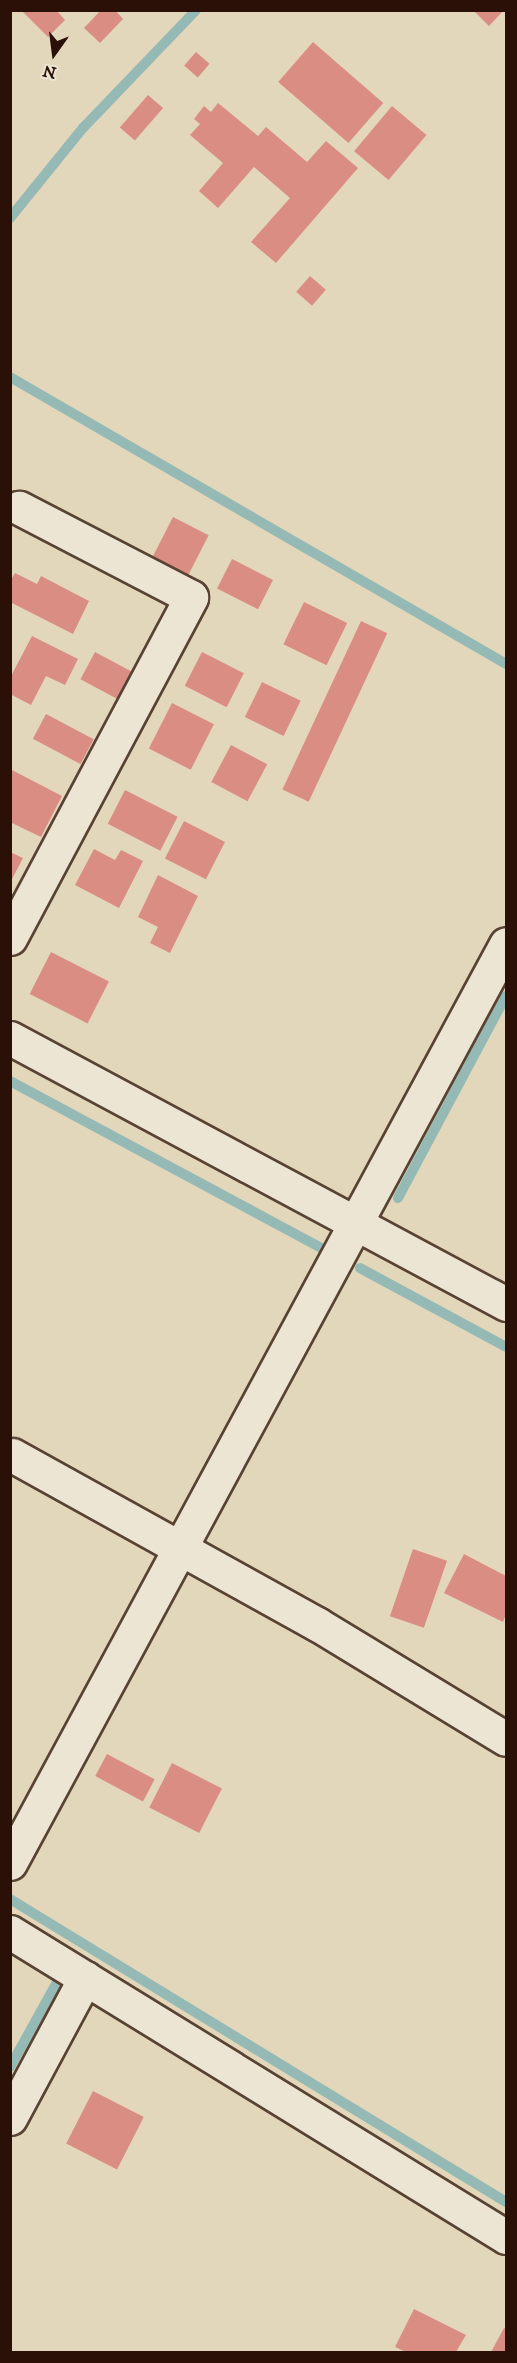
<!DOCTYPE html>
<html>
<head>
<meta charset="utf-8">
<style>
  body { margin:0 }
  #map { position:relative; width:517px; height:2363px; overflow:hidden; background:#e3d7bb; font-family:"IM FELL DW Pica",serif }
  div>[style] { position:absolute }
  .stream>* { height:10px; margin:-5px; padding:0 5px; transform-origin:5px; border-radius:5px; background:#95b9b4 }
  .building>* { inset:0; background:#da8e83; transform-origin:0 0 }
  .roads { filter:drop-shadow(2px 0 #584233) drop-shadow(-2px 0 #584233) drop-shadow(0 2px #584233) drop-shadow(0 -2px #584233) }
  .minor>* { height:33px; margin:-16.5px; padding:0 16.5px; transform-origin:16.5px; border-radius:16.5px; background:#ede5d3 }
  .tertiary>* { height:33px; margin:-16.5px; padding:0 16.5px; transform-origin:16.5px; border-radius:16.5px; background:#ede5d3 }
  span { translate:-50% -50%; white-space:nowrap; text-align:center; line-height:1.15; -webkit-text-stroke:4.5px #ede5d3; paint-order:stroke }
  .frame { position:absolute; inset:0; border:12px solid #2a1006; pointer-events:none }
  .north { position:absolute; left:24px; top:24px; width:60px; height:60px; -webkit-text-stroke:4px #ede5d3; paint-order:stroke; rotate:194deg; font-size:16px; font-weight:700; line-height:24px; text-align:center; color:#2a1006 }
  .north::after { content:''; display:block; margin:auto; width:21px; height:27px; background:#2a1006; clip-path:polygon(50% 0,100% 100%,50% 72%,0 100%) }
</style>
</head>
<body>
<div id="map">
  <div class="stream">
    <i style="left:10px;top:218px;width:116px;rotate:-51deg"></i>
    <i style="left:83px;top:128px;width:163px;rotate:-46.2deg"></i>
    <i style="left:10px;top:377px;width:573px;rotate:30.05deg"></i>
    <i style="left:10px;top:1081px;width:354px;rotate:28.2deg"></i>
    <i style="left:398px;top:1198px;width:229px;rotate:-61.9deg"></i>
    <i style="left:360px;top:1268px;width:166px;rotate:28.4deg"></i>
    <i style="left:10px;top:1899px;width:581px;rotate:31.42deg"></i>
    <i style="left:10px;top:2067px;width:95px;rotate:-61deg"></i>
  </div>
  <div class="building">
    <i style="clip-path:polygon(21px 10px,56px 10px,65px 20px,48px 37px)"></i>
    <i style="clip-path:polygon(101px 10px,115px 10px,123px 19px,100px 43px,84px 28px)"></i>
    <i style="clip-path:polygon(473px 10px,504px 10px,489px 26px)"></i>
    <i style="left:313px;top:42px;width:93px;height:53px;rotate:41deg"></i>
    <i style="left:196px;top:52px;width:18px;height:18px;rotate:41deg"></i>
    <i style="left:148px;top:95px;width:20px;height:43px;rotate:41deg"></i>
    <i style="clip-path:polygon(218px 103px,258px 136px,266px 127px,307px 162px,326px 141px,358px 168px,276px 263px,251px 242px,290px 198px,254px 167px,218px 208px,199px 191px,223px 163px,190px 135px,200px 124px,194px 119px,204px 106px,211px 112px)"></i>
    <i style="left:392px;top:106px;width:45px;height:59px;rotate:40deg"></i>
    <i style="left:310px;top:276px;width:21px;height:21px;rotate:41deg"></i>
    <i style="left:173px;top:517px;width:40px;height:45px;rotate:27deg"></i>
    <i style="left:232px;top:559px;width:46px;height:33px;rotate:27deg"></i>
    <i style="clip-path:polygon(15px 573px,37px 584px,41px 576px,89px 601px,73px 634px,10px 602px,10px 581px)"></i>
    <i style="left:304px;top:602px;width:48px;height:47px;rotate:26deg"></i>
    <i style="left:361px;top:621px;width:29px;height:186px;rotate:25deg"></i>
    <i style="clip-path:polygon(32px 636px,78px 659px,65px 685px,46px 676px,31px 705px,10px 694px,10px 678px)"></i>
    <i style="left:95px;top:652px;width:43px;height:31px;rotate:28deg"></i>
    <i style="left:202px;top:652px;width:47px;height:38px;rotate:27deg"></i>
    <i style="left:262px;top:682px;width:43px;height:39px;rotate:26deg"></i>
    <i style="left:172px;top:703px;width:47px;height:51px;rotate:27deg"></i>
    <i style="left:46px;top:714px;width:54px;height:28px;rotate:28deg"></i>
    <i style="left:231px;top:745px;width:41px;height:42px;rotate:28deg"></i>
    <i style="clip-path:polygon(10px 769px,62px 796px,41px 837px,10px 822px)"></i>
    <i style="left:125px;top:790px;width:59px;height:38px;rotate:27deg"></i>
    <i style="left:184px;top:821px;width:46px;height:42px;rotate:27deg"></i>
    <i style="clip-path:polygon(94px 849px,115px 860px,121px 850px,143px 861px,119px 908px,75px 885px)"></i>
    <i style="clip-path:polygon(10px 852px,23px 858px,10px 883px)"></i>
    <i style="clip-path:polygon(158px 875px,198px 896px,170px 953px,150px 943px,158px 927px,138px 917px)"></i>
    <i style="left:51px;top:952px;width:65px;height:47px;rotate:27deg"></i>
    <i style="left:413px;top:1549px;width:36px;height:71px;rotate:19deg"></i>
    <i style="clip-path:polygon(464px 1554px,506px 1576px,506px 1614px,503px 1622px,444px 1593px)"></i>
    <i style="left:107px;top:1754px;width:54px;height:25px;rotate:28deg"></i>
    <i style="left:172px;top:1763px;width:56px;height:50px;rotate:27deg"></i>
    <i style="left:93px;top:2091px;width:57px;height:59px;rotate:27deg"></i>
    <i style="clip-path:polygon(414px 2309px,466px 2335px,456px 2352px,406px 2352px,395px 2347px)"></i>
    <i style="clip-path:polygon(504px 2328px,506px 2329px,506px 2352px,491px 2352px)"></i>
  </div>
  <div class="roads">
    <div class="minor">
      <i style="left:10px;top:938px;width:386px;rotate:-62deg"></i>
      <i style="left:191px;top:597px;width:194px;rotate:-152.6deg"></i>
      <i style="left:12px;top:1455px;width:349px;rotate:29deg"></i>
      <i style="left:317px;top:1624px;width:221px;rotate:31.3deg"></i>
      <i style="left:10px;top:1863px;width:1044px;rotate:-61.64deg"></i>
      <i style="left:10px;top:1932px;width:582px;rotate:31.59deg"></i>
      <i style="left:10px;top:2118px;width:159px;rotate:-61.8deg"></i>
    </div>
    <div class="tertiary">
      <i style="left:10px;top:1038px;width:563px;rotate:28.2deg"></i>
    </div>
  </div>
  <div class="frame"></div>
  <div class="north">N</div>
</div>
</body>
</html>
